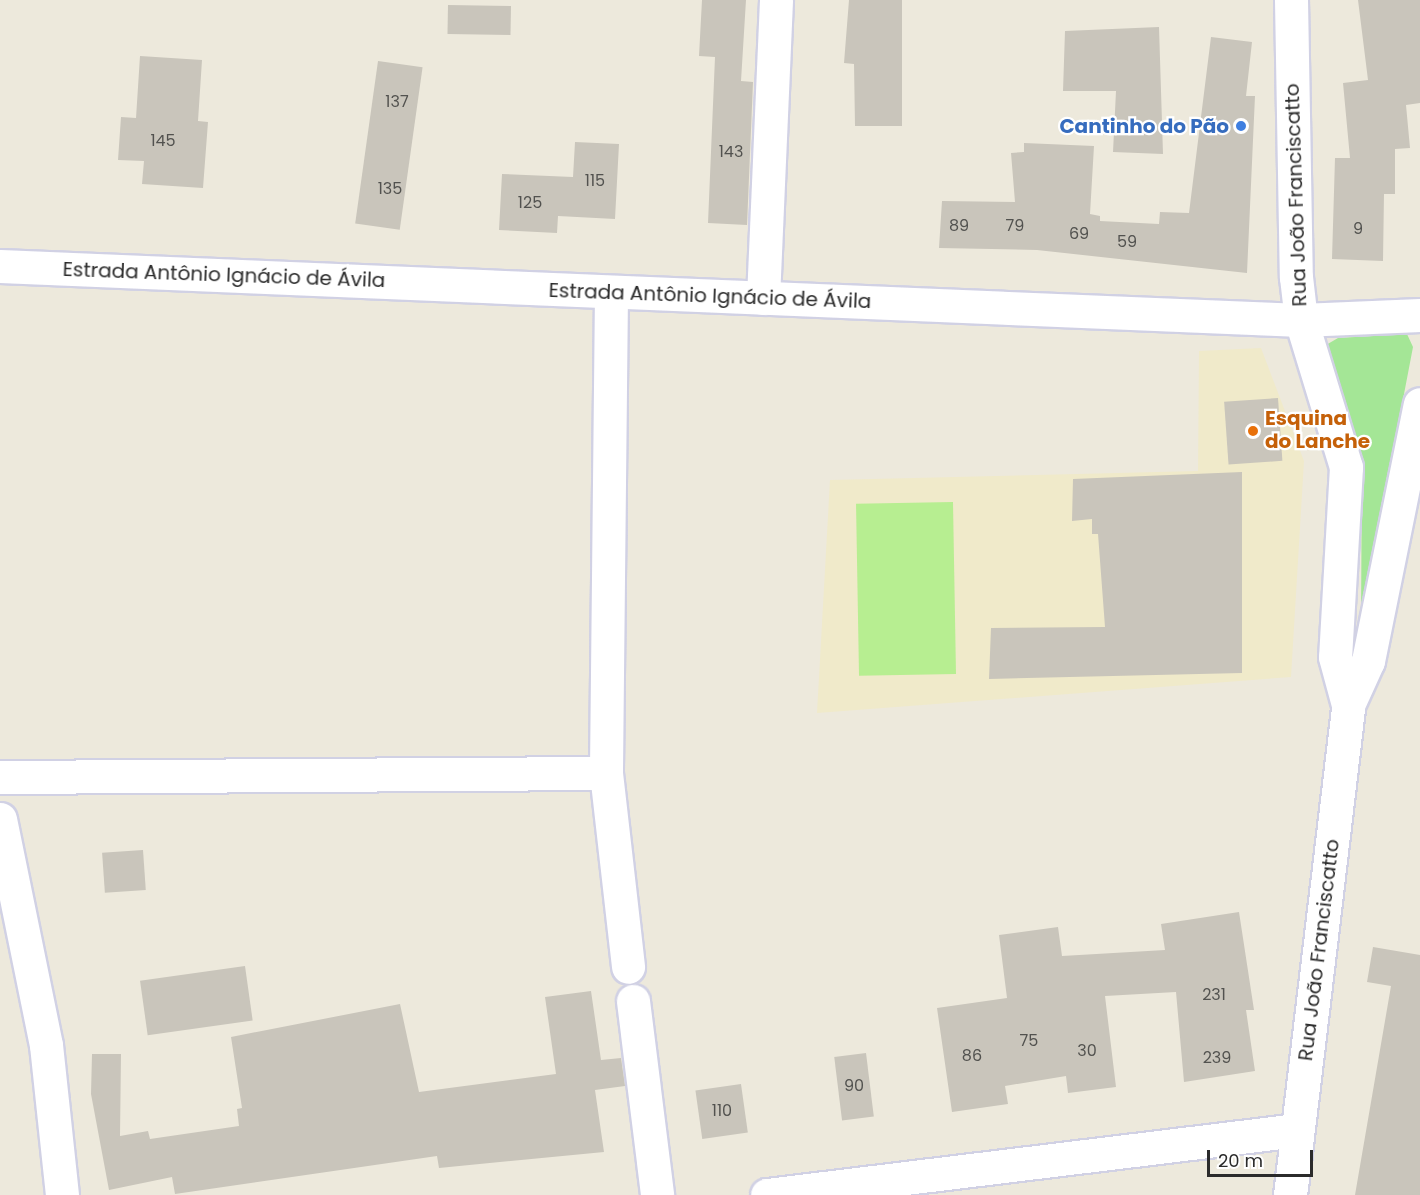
<!DOCTYPE html>
<html>
<head>
<meta charset="utf-8">
<style>
  body { margin:0 }
  #map { position:relative; width:1420px; height:1195px; overflow:hidden; background:#ede9dc; font-family:Poppins,sans-serif }
  div>[style] { position:absolute }
  .education>* { inset:0; background:#f0eaca }
  .green>* { inset:0; background:#a4e696 }
  .pitch>* { inset:0; background:#b7ee91; transform-origin:0 0 }
  .building>* { inset:0; background:#c9c5bb; transform-origin:0 0 }
  .roads { filter:drop-shadow(2px 0 #d1d1e4) drop-shadow(-2px 0 #d1d1e4) drop-shadow(0 2px #d1d1e4) drop-shadow(0 -2px #d1d1e4) }
  .minor>* { height:33px; margin:-16.5px; padding:0 16.5px; transform-origin:16.5px; border-radius:16.5px; background:#fff }
  .dots>* { width:16px; height:16px; translate:-50% -50%; box-sizing:border-box; border:3px solid #fff; border-radius:50% }
  span { translate:-50% -50%; white-space:nowrap; text-align:center; line-height:1.15; -webkit-text-stroke:4.5px #fff; paint-order:stroke }
  .number-label { font-size:16px; color:#52524f }
  .number-label span { -webkit-text-stroke-width:0 }
  .shop-label { font-size:20px; color:#366cbe; font-weight:700 }
  .right { translate:-100% -50%; text-align:right }
  .street-label { font-size:20px; color:#2b2b2b }
  .food-label { font-size:20px; color:#c56008; font-weight:700 }
  .left { translate:0 -50%; text-align:left }
  .scale { position:absolute; left:1207px; top:1150px; width:106px; height:27px; box-sizing:border-box; border:3px solid #2b2b2b; border-top:0; padding-left:8px; font-size:18px; line-height:21px; white-space:nowrap; color:#2b2b2b; -webkit-text-stroke:4px #fff; paint-order:stroke }
</style>
</head>
<body>
<div id="map">
  <div class="education">
    <i style="clip-path:polygon(1261px 348px,1304px 461px,1291px 677px,817px 713px,830px 480px,1198px 471px,1199px 351px)"></i>
  </div>
  <div class="green">
    <i style="clip-path:polygon(1407px 334px,1413px 347px,1361px 619px,1362px 458px,1326px 345px,1338px 338px)"></i>
  </div>
  <div class="pitch">
    <i style="left:953px;top:502px;width:172px;height:97px;rotate:89deg"></i>
  </div>
  <div class="building">
    <i style="clip-path:polygon(702px 0,746px 0,741px 81px,753px 82px,747px 225px,708px 223px,715px 57px,699px 56px)"></i>
    <i style="clip-path:polygon(849px 0,902px 0,902px 126px,855px 126px,854px 64px,844px 63px)"></i>
    <i style="clip-path:polygon(1358px 0,1420px 0,1420px 103px,1406px 105px,1410px 148px,1395px 149px,1395px 194px,1384px 194px,1383px 261px,1332px 259px,1335px 158px,1350px 158px,1343px 83px,1368px 80px)"></i>
    <i style="left:448px;top:5px;width:63px;height:29px;rotate:1deg"></i>
    <i style="clip-path:polygon(1159px 27px,1163px 154px,1113px 152px,1116px 91px,1063px 91px,1065px 31px)"></i>
    <i style="clip-path:polygon(1211px 37px,1252px 42px,1246px 96px,1255px 96px,1247px 273px,1037px 250px,939px 248px,942px 201px,1015px 202px,1011px 153px,1024px 152px,1024px 143px,1094px 146px,1090px 214px,1100px 216px,1100px 221px,1159px 224px,1160px 212px,1189px 213px)"></i>
    <i style="clip-path:polygon(140px 56px,202px 60px,198px 121px,208px 122px,203px 188px,142px 184px,144px 161px,118px 160px,121px 117px,136px 118px)"></i>
    <i style="left:378px;top:61px;width:45px;height:164px;rotate:8deg"></i>
    <i style="clip-path:polygon(575px 142px,619px 144px,615px 219px,558px 216px,557px 233px,499px 230px,502px 174px,573px 177px)"></i>
    <i style="left:1278px;top:398px;width:63px;height:54px;rotate:86deg"></i>
    <i style="clip-path:polygon(1242px 472px,1242px 673px,989px 679px,991px 628px,1105px 627px,1098px 534px,1092px 534px,1092px 519px,1072px 521px,1073px 479px)"></i>
    <i style="left:143px;top:850px;width:40px;height:41px;rotate:86deg"></i>
    <i style="clip-path:polygon(1239px 912px,1254px 1010px,1246px 1010px,1255px 1071px,1184px 1082px,1176px 992px,1105px 996px,1116px 1087px,1068px 1093px,1066px 1076px,1005px 1086px,1008px 1104px,952px 1112px,937px 1008px,1007px 998px,999px 935px,1058px 927px,1062px 956px,1165px 950px,1161px 924px)"></i>
    <i style="clip-path:polygon(1373px 947px,1420px 955px,1420px 1195px,1355px 1195px,1391px 986px,1367px 982px)"></i>
    <i style="left:245px;top:966px;width:55px;height:106px;rotate:82deg"></i>
    <i style="clip-path:polygon(591px 991px,601px 1060px,621px 1058px,625px 1086px,595px 1090px,604px 1152px,439px 1168px,437px 1156px,175px 1194px,172px 1177px,109px 1190px,91px 1094px,92px 1054px,121px 1054px,120px 1136px,148px 1131px,150px 1139px,239px 1126px,237px 1109px,242px 1108px,231px 1037px,400px 1004px,419px 1092px,556px 1074px,545px 997px)"></i>
    <i style="left:866px;top:1053px;width:64px;height:32px;rotate:83deg"></i>
    <i style="left:741px;top:1084px;width:49px;height:46px;rotate:82deg"></i>
  </div>
  <div class="roads">
    <div class="minor">
      <i style="left:1291px;top:0;width:277px;rotate:89deg"></i>
      <i style="left:1296px;top:277px;width:43px;rotate:83.4deg"></i>
      <i style="left:1301px;top:320px;width:154px;rotate:73deg"></i>
      <i style="left:1346px;top:467px;width:190px;rotate:93.3deg"></i>
      <i style="left:1335px;top:657px;width:50px;rotate:74.8deg"></i>
      <i style="left:0;top:266px;width:1302px;rotate:2.38deg"></i>
      <i style="left:1301px;top:320px;width:119px;rotate:-2.4deg"></i>
      <i style="left:611px;top:292px;width:481px;rotate:90.6deg"></i>
      <i style="left:606px;top:773px;width:195px;rotate:83.5deg"></i>
      <i style="left:763px;top:298px;width:298px;rotate:-87.5deg"></i>
      <i style="left:0;top:777px;width:606px;rotate:-0.38deg"></i>
      <i style="left:0;top:819px;width:231px;rotate:78.5deg"></i>
      <i style="left:46px;top:1045px;width:151px;rotate:83.9deg"></i>
      <i style="left:633px;top:1001px;width:195px;rotate:82.9deg"></i>
      <i style="left:767px;top:1195px;width:534px;rotate:-6.99deg"></i>
      <i style="left:1290px;top:1195px;width:493px;rotate:-83.2deg"></i>
      <i style="left:1348px;top:705px;width:48px;rotate:-65.6deg"></i>
      <i style="left:1368px;top:661px;width:262px;rotate:-78.6deg"></i>
    </div>
  </div>
  <div class="dots">
    <i style="left:1241px;top:126px;background:#3f7fe0"></i>
    <i style="left:1253px;top:431px;background:#e8710a"></i>
  </div>
  <div class="number-label">
    <span style="left:397px;top:102px">137</span>
    <span style="left:163px;top:141px">145</span>
    <span style="left:731px;top:152px">143</span>
    <span style="left:595px;top:181px">115</span>
    <span style="left:390px;top:189px">135</span>
    <span style="left:530px;top:203px">125</span>
    <span style="left:959px;top:226px">89</span>
    <span style="left:1015px;top:226px">79</span>
    <span style="left:1358px;top:229px">9</span>
    <span style="left:1079px;top:234px">69</span>
    <span style="left:1127px;top:242px">59</span>
    <span style="left:1214px;top:995px">231</span>
    <span style="left:1029px;top:1041px">75</span>
    <span style="left:1087px;top:1051px">30</span>
    <span style="left:972px;top:1056px">86</span>
    <span style="left:1217px;top:1058px">239</span>
    <span style="left:854px;top:1086px">90</span>
    <span style="left:722px;top:1111px">110</span>
  </div>
  <div class="shop-label">
    <span class="right" style="left:1229px;top:126px">Cantinho do Pão</span>
  </div>
  <div class="street-label">
    <span style="left:1296px;top:195px;rotate:-92deg">Rua João Franciscatto</span>
    <span style="left:224px;top:275px;rotate:2deg">Estrada Antônio Ignácio de Ávila</span>
    <span style="left:710px;top:296px;rotate:2deg">Estrada Antônio Ignácio de Ávila</span>
    <span style="left:1319px;top:950px;rotate:-83deg">Rua João Franciscatto</span>
  </div>
  <div class="food-label">
    <span class="left" style="left:1265px;top:430px">Esquina<br>do Lanche</span>
  </div>
  <div class="scale">20 m</div>
</div>
</body>
</html>
